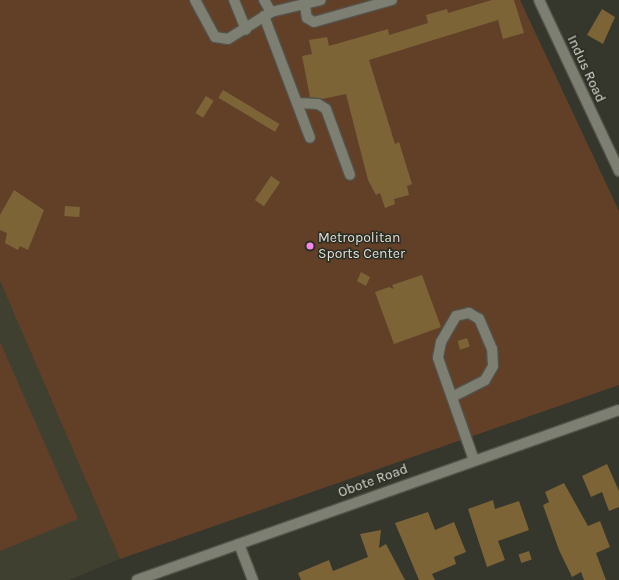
<!DOCTYPE html>
<html>
<head>
<meta charset="utf-8">
<style>
  body { margin:0 }
  #map { position:relative; width:619px; height:580px; overflow:hidden; background:#35362c; font-family:Karla,sans-serif }
  div>[style] { position:absolute }
  .built>* { inset:0; background:#3f4030 }
  .green>* { inset:0; background:#624028 }
  .building>* { inset:0; background:#7c6437; transform-origin:0 0 }
  .roads { filter:drop-shadow(1px 0 #53534b) drop-shadow(-1px 0 #53534b) drop-shadow(0 1px #53534b) drop-shadow(0 -1px #53534b) }
  .minor>* { height:10px; margin:-5px; padding:0 5px; transform-origin:5px; border-radius:5px; background:#7e7f73 }
  .dots>* { width:11px; height:11px; translate:-50% -50%; box-sizing:border-box; border:2px solid #2b2c22; border-radius:50% }
  span { translate:-50% -50%; white-space:nowrap; text-align:center; line-height:1.15; -webkit-text-stroke:3px #2b2c22; paint-order:stroke }
  .street-label { font-size:14px; color:#dfdfd9 }
  .poi-label { font-size:14px; color:#dfdfd9 }
  .left { translate:0 -50%; text-align:left }
</style>
</head>
<body>
<div id="map">
  <div class="built">
    <i style="clip-path:polygon(0 281px,120px 559px,69px 580px,0 580px)"></i>
  </div>
  <div class="green">
    <i style="clip-path:polygon(0 0,520px 0,619px 211px,619px 385px,120px 559px,0 281px)"></i>
    <i style="clip-path:polygon(0 342px,78px 519px,0 551px)"></i>
  </div>
  <div class="building">
    <i style="clip-path:polygon(492px 0,514px 0,524px 33px,503px 39px,498px 20px,369px 60px,395px 144px,399px 142px,412px 184px,407px 186px,409px 195px,394px 199px,395px 204px,385px 208px,380px 193px,376px 195px,368px 180px,346px 94px,322px 99px,310px 97px,302px 56px,312px 54px,309px 40px,327px 37px,329px 46px,388px 29px,389px 35px,428px 23px,426px 15px,447px 9px,448px 13px)"></i>
    <i style="clip-path:polygon(602px 9px,615px 17px,603px 44px,587px 35px)"></i>
    <i style="left:223px;top:90px;width:66px;height:9px;rotate:31deg"></i>
    <i style="left:206px;top:96px;width:9px;height:20px;rotate:32deg"></i>
    <i style="left:271px;top:176px;width:11px;height:29px;rotate:34deg"></i>
    <i style="clip-path:polygon(14px 190px,44px 210px,28px 250px,20px 246px,18px 250px,5px 243px,7px 233px,0 230px,0 215px)"></i>
    <i style="left:65px;top:206px;width:15px;height:10px;rotate:4deg"></i>
    <i style="clip-path:polygon(361px 272px,370px 277px,366px 286px,357px 281px)"></i>
    <i style="clip-path:polygon(422px 275px,441px 327px,394px 344px,375px 292px,389px 287px,394px 289px,392px 285px)"></i>
    <i style="left:467px;top:338px;width:9px;height:10px;rotate:72deg"></i>
    <i style="clip-path:polygon(607px 464px,619px 491px,619px 507px,609px 511px,602px 492px,591px 497px,582px 476px)"></i>
    <i style="clip-path:polygon(564px 483px,588px 526px,600px 521px,610px 547px,596px 553px,606px 580px,584px 580px,581px 572px,572px 577px,559px 550px,543px 505px,549px 502px,545px 492px)"></i>
    <i style="clip-path:polygon(493px 500px,495px 509px,519px 501px,529px 530px,498px 541px,505px 560px,487px 567px,468px 509px)"></i>
    <i style="clip-path:polygon(428px 512px,435px 530px,454px 522px,466px 552px,454px 557px,456px 564px,432px 574px,435px 580px,419px 580px,395px 523px)"></i>
    <i style="clip-path:polygon(381px 530px,379px 548px,386px 544px,405px 580px,301px 580px,298px 573px,329px 560px,333px 571px,368px 557px,360px 534px)"></i>
    <i style="left:529px;top:551px;width:9px;height:11px;rotate:72deg"></i>
  </div>
  <div class="roads">
    <div class="minor">
      <i style="left:195px;top:0;width:42px;rotate:61.6deg"></i>
      <i style="left:215px;top:37px;width:13px;rotate:9deg"></i>
      <i style="left:228px;top:39px;width:51px;rotate:-32.1deg"></i>
      <i style="left:234px;top:0;width:32px;rotate:68deg"></i>
      <i style="left:264px;top:0;width:14px;rotate:60deg"></i>
      <i style="left:271px;top:12px;width:51px;rotate:-13.5deg"></i>
      <i style="left:539px;top:0;width:189px;rotate:64.9deg"></i>
      <i style="left:305px;top:6px;width:12px;rotate:81deg"></i>
      <i style="left:307px;top:18px;width:8px;rotate:30deg"></i>
      <i style="left:314px;top:22px;width:81px;rotate:-15.8deg"></i>
      <i style="left:264px;top:16px;width:130px;rotate:69.3deg"></i>
      <i style="left:297px;top:103px;width:21px;rotate:3deg"></i>
      <i style="left:318px;top:104px;width:9px;rotate:32deg"></i>
      <i style="left:326px;top:109px;width:70px;rotate:70deg"></i>
      <i style="left:452px;top:397px;width:37px;rotate:-27deg"></i>
      <i style="left:485px;top:380px;width:16px;rotate:-60deg"></i>
      <i style="left:493px;top:366px;width:17px;rotate:-93deg"></i>
      <i style="left:492px;top:349px;width:33px;rotate:-113deg"></i>
      <i style="left:479px;top:319px;width:12px;rotate:-149deg"></i>
      <i style="left:469px;top:313px;width:13px;rotate:167deg"></i>
      <i style="left:456px;top:316px;width:30px;rotate:120deg"></i>
      <i style="left:441px;top:342px;width:16px;rotate:101deg"></i>
      <i style="left:438px;top:358px;width:108px;rotate:70.6deg"></i>
      <i style="left:239px;top:544px;width:39px;rotate:69deg"></i>
      <i style="left:137px;top:580px;width:511px;rotate:-19.43deg"></i>
    </div>
  </div>
  <div class="dots">
    <i style="left:310px;top:246px;background:#f788eb"></i>
  </div>
  <div class="street-label">
    <span style="left:586px;top:69px;rotate:65deg">Indus Road</span>
    <span style="left:373px;top:481px;rotate:-20deg">Obote Road</span>
  </div>
  <div class="poi-label">
    <span class="left" style="left:318px;top:246px">Metropolitan<br>Sports Center</span>
  </div>
</div>
</body>
</html>
